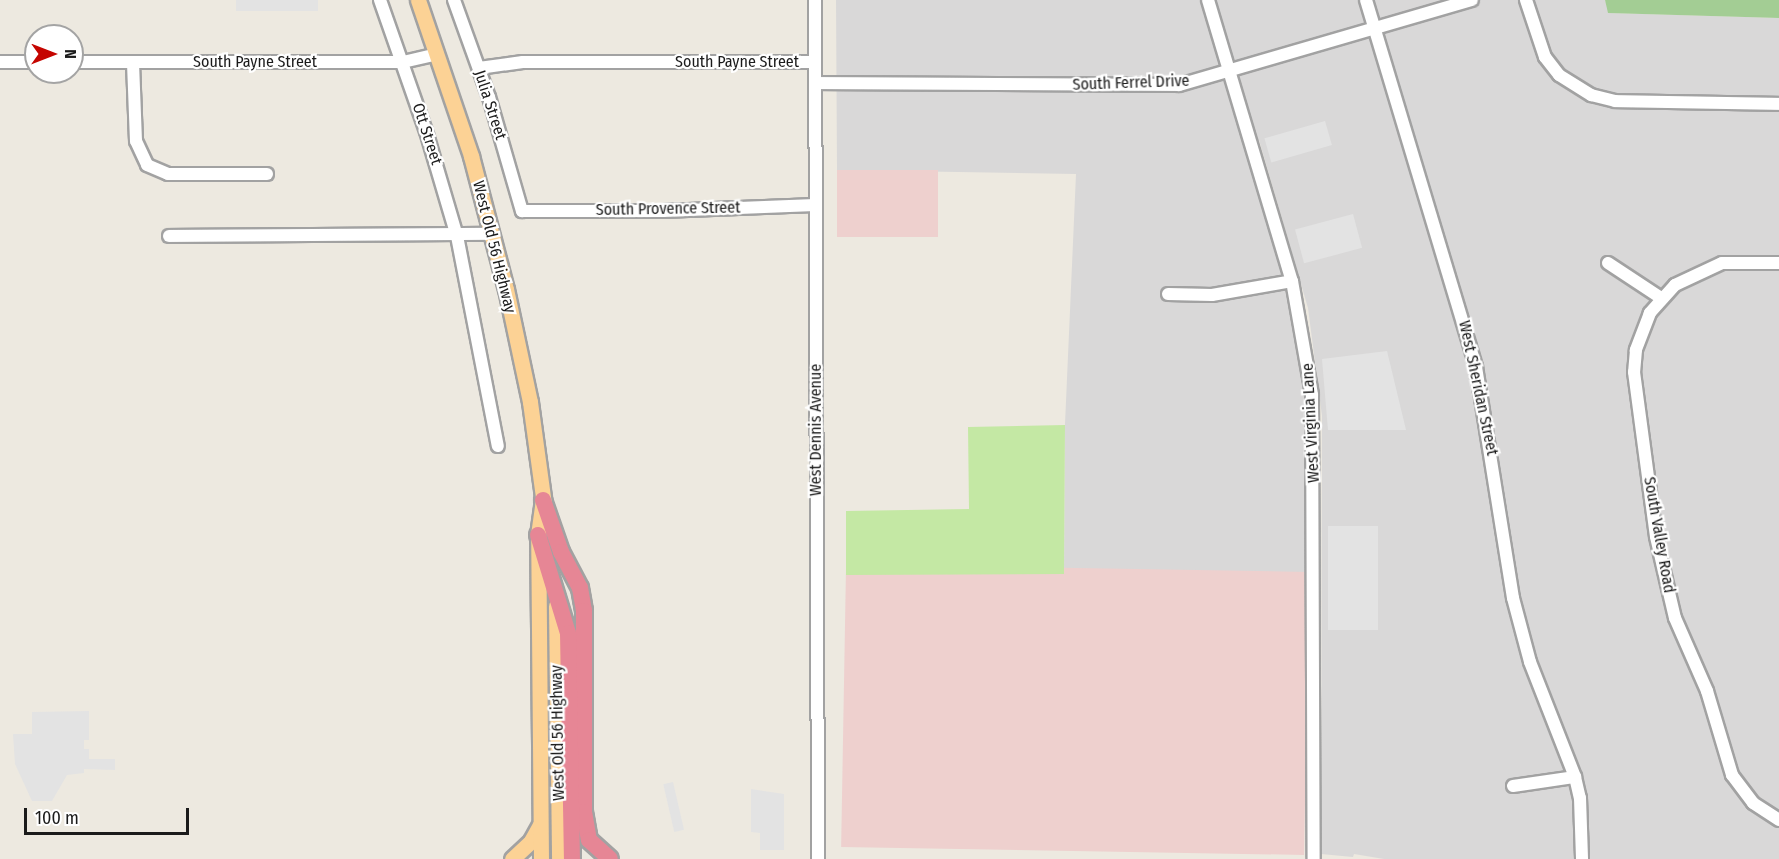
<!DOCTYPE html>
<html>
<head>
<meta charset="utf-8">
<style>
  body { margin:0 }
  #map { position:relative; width:1779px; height:859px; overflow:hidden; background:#ede9e0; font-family:"Fira Sans Condensed",sans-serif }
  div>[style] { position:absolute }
  .residential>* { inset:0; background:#d9d8d8 }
  .commercial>* { inset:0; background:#eed0ce; transform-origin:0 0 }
  .grass>* { inset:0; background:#c4e8a4 }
  .forest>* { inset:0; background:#a3cd94 }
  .parking>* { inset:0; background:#e3e3e3; transform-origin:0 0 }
  .roads { filter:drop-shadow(2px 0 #a2a2a2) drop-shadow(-2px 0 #a2a2a2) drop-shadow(0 2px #a2a2a2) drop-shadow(0 -2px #a2a2a2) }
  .minor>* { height:12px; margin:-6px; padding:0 6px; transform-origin:6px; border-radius:6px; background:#fff }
  .major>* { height:15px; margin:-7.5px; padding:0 7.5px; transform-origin:7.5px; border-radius:7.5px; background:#fcd295 }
  .highway>* { height:16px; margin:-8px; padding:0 8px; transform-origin:8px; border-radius:8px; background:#e68695 }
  span { translate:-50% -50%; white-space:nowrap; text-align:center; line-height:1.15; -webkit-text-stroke:4.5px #fff; paint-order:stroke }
  .street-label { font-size:16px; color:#1b1b1b }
  .north { position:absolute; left:24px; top:24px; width:60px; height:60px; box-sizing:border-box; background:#fff; border:2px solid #a4a4a4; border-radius:50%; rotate:90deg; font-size:16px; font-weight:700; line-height:24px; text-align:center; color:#1b1b1b }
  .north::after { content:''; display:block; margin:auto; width:21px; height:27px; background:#c50500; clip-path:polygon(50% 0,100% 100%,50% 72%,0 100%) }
  .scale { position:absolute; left:24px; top:808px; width:165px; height:27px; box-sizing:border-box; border:3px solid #1b1b1b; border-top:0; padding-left:8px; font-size:18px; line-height:21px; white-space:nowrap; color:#1b1b1b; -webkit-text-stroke:4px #fff; paint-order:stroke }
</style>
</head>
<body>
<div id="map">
  <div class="residential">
    <i style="clip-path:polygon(836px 0,1605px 0,1609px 13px,1779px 18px,1779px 859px,1384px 859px,1354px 854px,1353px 857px,1321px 854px,1322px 416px,1308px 308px,1259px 140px,1246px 143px,1294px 307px,1303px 370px,1308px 418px,1309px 572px,1064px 574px,1065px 424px,1076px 174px,837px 170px)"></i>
  </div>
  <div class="commercial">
    <i style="left:837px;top:170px;width:101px;height:67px"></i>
    <i style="left:1309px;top:572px;width:283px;height:463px;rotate:91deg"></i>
  </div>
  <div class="grass">
    <i style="clip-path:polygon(1065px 425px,1064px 574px,846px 575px,846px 511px,969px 509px,968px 427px)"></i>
  </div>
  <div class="forest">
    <i style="clip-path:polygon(1605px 0,1779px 0,1779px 18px,1608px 13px)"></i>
  </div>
  <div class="parking">
    <i style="left:236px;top:0;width:82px;height:11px"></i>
    <i style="left:1325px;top:121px;width:25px;height:63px;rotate:74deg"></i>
    <i style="left:1353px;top:214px;width:35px;height:60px;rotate:75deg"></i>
    <i style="clip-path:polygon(1387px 351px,1406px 430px,1328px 430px,1322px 359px)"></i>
    <i style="left:1328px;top:526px;width:50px;height:104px"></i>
    <i style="clip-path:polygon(89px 711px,89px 740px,84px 740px,84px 749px,89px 749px,89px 759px,115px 759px,115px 770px,84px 769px,84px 773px,67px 775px,52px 801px,32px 801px,15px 764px,13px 734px,32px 734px,32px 712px)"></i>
    <i style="left:673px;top:782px;width:49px;height:10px;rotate:77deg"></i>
    <i style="clip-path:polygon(751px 789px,784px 794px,784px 850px,760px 850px,760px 833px,751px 832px)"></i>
  </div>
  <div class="roads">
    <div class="minor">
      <i style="left:380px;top:0;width:139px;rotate:70.7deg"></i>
      <i style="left:426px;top:131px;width:109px;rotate:73.6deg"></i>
      <i style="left:457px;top:236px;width:214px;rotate:79deg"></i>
      <i style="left:454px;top:0;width:103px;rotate:70.2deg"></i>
      <i style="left:489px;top:97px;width:119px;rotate:73.9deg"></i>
      <i style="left:522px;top:211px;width:141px"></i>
      <i style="left:663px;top:211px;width:152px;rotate:-2.3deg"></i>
      <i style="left:815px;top:0;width:859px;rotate:89.8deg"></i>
      <i style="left:1208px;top:0;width:293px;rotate:73.4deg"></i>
      <i style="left:1292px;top:281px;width:116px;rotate:80deg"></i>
      <i style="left:1312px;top:395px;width:464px;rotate:89.8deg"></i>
      <i style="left:1366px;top:0;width:383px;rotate:73.3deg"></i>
      <i style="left:1476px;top:367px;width:234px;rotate:80.9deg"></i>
      <i style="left:1513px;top:598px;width:66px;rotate:75.1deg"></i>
      <i style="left:1530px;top:662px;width:123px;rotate:68.6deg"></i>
      <i style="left:1575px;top:777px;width:22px;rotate:77deg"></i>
      <i style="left:1580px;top:798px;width:61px;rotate:88.1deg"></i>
      <i style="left:1526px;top:0;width:60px;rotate:71.6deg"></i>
      <i style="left:1545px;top:57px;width:23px;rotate:52deg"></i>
      <i style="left:1559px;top:75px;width:38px;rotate:32deg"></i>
      <i style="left:1591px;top:95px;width:25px;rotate:14deg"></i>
      <i style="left:1615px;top:101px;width:164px;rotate:1deg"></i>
      <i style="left:0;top:62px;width:36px"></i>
      <i style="left:72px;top:62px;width:331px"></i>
      <i style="left:403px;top:62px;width:35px;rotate:-13deg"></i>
      <i style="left:133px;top:63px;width:78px;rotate:87.8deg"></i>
      <i style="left:136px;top:141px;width:26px;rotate:65deg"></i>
      <i style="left:147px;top:165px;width:23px;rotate:23deg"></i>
      <i style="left:168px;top:174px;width:99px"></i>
      <i style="left:479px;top:68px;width:44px;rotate:-7.8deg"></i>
      <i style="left:523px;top:62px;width:292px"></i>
      <i style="left:815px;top:83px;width:364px;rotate:0.3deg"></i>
      <i style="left:1179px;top:85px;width:305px;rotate:-16.2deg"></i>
      <i style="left:169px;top:236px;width:323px;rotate:-0.4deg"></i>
      <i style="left:1608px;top:263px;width:64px;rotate:33.4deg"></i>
      <i style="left:1779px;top:263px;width:57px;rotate:180deg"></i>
      <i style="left:1722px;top:263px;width:52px;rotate:154.9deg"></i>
      <i style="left:1675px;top:285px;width:38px;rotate:132deg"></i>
      <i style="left:1650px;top:313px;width:40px;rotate:111deg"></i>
      <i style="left:1636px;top:350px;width:22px;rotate:95deg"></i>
      <i style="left:1634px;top:372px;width:166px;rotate:82.4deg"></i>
      <i style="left:1656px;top:537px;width:83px;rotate:76.8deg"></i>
      <i style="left:1675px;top:618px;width:80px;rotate:66.3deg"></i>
      <i style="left:1707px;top:691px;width:88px;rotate:73.4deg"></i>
      <i style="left:1732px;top:775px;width:35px;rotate:53deg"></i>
      <i style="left:1753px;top:803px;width:31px;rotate:33deg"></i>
      <i style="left:1168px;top:294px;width:44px;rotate:1.3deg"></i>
      <i style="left:1212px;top:295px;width:81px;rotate:-9.9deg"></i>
      <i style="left:1513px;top:786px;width:63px;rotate:-8.3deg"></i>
    </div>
    <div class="major">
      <i style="left:418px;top:0;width:165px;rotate:71.2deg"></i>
      <i style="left:471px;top:156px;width:138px;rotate:75.3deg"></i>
      <i style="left:506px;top:289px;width:116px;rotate:78deg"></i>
      <i style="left:530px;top:402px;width:110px;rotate:82.2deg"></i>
      <i style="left:556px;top:606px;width:253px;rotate:89.3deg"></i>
      <i style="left:512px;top:859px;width:26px;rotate:-43deg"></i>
      <i style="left:531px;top:841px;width:18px;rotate:-61deg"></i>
      <i style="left:541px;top:859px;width:324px;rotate:-90.5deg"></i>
      <i style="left:538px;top:535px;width:35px;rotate:-82deg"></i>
    </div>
    <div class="highway">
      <i style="left:543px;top:500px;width:55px;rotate:70.9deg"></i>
      <i style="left:561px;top:552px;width:41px;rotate:62.2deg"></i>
      <i style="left:580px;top:588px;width:23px;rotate:80deg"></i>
      <i style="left:584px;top:611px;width:201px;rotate:90deg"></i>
      <i style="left:584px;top:812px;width:28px;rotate:80deg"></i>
      <i style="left:589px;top:840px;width:28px;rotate:42deg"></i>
      <i style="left:538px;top:535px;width:102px;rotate:73deg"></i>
      <i style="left:568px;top:633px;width:226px;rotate:89deg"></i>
    </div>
  </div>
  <div class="street-label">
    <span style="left:255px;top:62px">South Payne Street</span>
    <span style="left:737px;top:62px">South Payne Street</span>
    <span style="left:1131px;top:83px;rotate:-2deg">South Ferrel Drive</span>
    <span style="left:490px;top:105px;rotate:72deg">Julia Street</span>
    <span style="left:427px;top:134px;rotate:72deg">Ott Street</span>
    <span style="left:668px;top:209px;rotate:-1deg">South Provence Street</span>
    <span style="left:494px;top:247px;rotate:76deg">West Old 56 Highway</span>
    <span style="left:1478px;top:388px;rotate:78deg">West Sheridan Street</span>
    <span style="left:1311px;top:423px;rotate:-93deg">West Virginia Lane</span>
    <span style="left:816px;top:430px;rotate:-90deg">West Dennis Avenue</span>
    <span style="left:1659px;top:535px;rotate:80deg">South Valley Road</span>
    <span style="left:558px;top:733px;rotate:-91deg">West Old 56 Highway</span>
  </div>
  <div class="north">N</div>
  <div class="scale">100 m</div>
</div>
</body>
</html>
